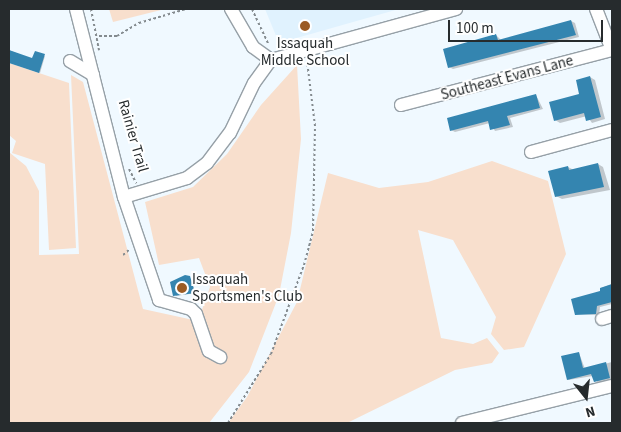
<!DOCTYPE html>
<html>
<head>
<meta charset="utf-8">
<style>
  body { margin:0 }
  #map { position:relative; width:621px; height:432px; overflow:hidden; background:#f0f9ff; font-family:"Source Sans 3",sans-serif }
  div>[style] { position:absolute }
  .built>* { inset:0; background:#e0f2fe }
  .green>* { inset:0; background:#f8dfcd }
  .shadow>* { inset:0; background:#0003 }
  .building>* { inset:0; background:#3485b0 }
  .path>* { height:2px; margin-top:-1px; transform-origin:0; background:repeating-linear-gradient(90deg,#848b8f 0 2.5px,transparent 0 5px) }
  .roads { filter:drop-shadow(1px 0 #96a0a7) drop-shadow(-1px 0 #96a0a7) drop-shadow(0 1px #96a0a7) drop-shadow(0 -1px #96a0a7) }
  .minor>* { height:12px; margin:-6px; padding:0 6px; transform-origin:6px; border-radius:6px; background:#fff }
  .dots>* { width:14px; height:14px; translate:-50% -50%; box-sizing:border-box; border:2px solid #fff; border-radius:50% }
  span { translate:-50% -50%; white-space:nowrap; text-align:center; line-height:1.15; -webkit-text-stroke:4px #fff; paint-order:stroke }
  .poi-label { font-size:15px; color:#262b2d }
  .left { translate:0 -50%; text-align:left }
  .street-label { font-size:15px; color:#262b2d }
  .frame { position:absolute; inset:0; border:10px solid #262b2d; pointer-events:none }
  .north { position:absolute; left:561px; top:372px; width:50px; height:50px; -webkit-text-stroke:4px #fff; paint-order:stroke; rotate:164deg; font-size:14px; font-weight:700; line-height:20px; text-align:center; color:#262b2d }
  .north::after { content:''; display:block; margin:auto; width:18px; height:22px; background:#262b2d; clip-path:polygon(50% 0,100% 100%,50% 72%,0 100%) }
  .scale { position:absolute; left:448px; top:20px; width:155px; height:22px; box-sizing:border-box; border:2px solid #262b2d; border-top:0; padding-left:6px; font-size:15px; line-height:18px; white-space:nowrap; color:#262b2d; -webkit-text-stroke:4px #fff; paint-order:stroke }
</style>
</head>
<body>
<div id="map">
  <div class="built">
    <i style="clip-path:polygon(265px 9px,399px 9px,279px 43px)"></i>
  </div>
  <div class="green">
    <i style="clip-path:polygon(109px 9px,165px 9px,113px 22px)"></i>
    <i style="clip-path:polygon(9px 63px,69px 83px,76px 248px,49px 250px,45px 164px,12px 153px,16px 141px,9px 135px)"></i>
    <i style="clip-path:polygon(297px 65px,301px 139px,291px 233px,279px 295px,249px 372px,209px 423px,9px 423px,9px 152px,26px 166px,39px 191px,39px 255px,79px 254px,71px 75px,83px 82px,143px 309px,198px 321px,210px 287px,199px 258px,159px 265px,145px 202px,193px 187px,227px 154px,261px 105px)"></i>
    <i style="clip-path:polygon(492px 161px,548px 181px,566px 254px,524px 347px,504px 350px,491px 334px,496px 317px,453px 240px,418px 230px,441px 338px,473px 344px,487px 338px,499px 353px,492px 363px,455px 370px,347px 423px,228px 423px,247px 397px,297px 302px,328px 173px,379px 188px,428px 182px)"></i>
  </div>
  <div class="shadow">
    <i style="clip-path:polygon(571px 21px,575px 23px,579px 37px,453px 69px,449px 67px,496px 35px,501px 40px)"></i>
    <i style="clip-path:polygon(9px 50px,33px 60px,45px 56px,40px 73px,9px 62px)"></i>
    <i style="clip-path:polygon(590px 77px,595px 80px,605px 119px,592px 123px,587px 116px,560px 123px,555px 120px,581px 95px)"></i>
    <i style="clip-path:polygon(536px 95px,543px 109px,510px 118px,513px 127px,495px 131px,490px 123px,455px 132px,451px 130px)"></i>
    <i style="clip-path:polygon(598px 164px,603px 167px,610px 190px,562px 199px,556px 196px,568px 167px,574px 170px)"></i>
    <i style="clip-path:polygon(190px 278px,196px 293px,176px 296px,171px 282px)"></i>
    <i style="clip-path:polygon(612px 284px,612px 304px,600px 307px,599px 315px,576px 314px,602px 292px,601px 288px)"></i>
    <i style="clip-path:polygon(579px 353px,585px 369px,612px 362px,612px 380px,598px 383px,593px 376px,568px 380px)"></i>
  </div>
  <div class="building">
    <i style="clip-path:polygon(571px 20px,576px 35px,448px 68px,443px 49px,496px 34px,498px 40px)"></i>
    <i style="clip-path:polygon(9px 50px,32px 58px,35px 51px,45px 54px,39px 73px,9px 63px)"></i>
    <i style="clip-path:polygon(590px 76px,601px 117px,586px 121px,584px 113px,554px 121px,549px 102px,579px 94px,576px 80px)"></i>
    <i style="clip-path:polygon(536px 94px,540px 108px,507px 116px,510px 125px,490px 130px,488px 121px,450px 131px,447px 118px)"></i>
    <i style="clip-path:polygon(598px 163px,604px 187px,555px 197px,548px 171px,568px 166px,569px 170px)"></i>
    <i style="clip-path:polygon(185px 275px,190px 276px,195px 293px,173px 296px,170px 282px)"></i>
    <i style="clip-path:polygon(612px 284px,612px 302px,597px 306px,596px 314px,575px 315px,571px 299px,600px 291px,600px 288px)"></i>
    <i style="clip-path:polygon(579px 352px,583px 368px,606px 362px,610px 378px,594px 382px,591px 374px,567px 380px,561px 356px)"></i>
  </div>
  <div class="path">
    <i style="left:91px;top:9px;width:42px;rotate:79deg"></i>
    <i style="left:252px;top:9px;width:38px;rotate:65deg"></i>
    <i style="left:99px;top:36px;width:18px"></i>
    <i style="left:117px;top:36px;width:26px;rotate:-31deg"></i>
    <i style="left:139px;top:23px;width:49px;rotate:-16.6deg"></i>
    <i style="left:129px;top:169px;width:16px;rotate:63deg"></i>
    <i style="left:123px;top:255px;width:8px;rotate:-40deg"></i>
    <i style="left:228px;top:423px;width:81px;rotate:-58.1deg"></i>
    <i style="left:271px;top:354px;width:95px;rotate:-69.7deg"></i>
    <i style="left:304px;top:265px;width:35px;rotate:-75deg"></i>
    <i style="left:313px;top:231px;width:105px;rotate:-88.9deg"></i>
    <i style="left:315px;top:126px;width:65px;rotate:-97deg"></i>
  </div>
  <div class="roads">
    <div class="minor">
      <i style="left:76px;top:9px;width:194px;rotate:75.7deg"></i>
      <i style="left:124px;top:197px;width:109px;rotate:71.2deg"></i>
      <i style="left:159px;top:300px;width:33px;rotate:16deg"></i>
      <i style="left:191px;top:309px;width:7px;rotate:45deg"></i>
      <i style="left:196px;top:314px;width:39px;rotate:71deg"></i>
      <i style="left:209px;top:351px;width:13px;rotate:29deg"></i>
      <i style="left:231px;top:9px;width:44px;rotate:59.9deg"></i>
      <i style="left:253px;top:47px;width:22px;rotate:36deg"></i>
      <i style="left:70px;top:61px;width:27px;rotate:31deg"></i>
      <i style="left:401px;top:105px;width:218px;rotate:-14.6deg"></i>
      <i style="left:612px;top:50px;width:44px;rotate:-111.3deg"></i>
      <i style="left:531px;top:152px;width:84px;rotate:-15.2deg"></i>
      <i style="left:124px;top:197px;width:66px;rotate:-16.8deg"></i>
      <i style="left:187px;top:178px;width:25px;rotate:-37deg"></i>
      <i style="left:207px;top:163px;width:38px;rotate:-53deg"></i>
      <i style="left:230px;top:133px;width:55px;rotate:-64.4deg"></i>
      <i style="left:254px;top:83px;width:29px;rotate:-54deg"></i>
      <i style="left:271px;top:60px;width:192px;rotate:-15.4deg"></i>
      <i style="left:602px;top:319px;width:10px;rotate:-17deg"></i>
      <i style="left:462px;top:423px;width:154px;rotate:-13.9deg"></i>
    </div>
  </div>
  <div class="dots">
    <i style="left:305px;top:26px;background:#9b5b24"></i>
    <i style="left:182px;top:288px;background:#9b5b24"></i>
  </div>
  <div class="poi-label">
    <span style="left:305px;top:52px">Issaquah<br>Middle School</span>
    <span class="left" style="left:192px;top:288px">Issaquah<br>Sportsmen's Club</span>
  </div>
  <div class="street-label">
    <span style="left:507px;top:78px;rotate:-15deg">Southeast Evans Lane</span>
    <span style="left:133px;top:136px;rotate:74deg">Rainier Trail</span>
  </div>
  <div class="frame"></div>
  <div class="north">N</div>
  <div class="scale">100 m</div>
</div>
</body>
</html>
